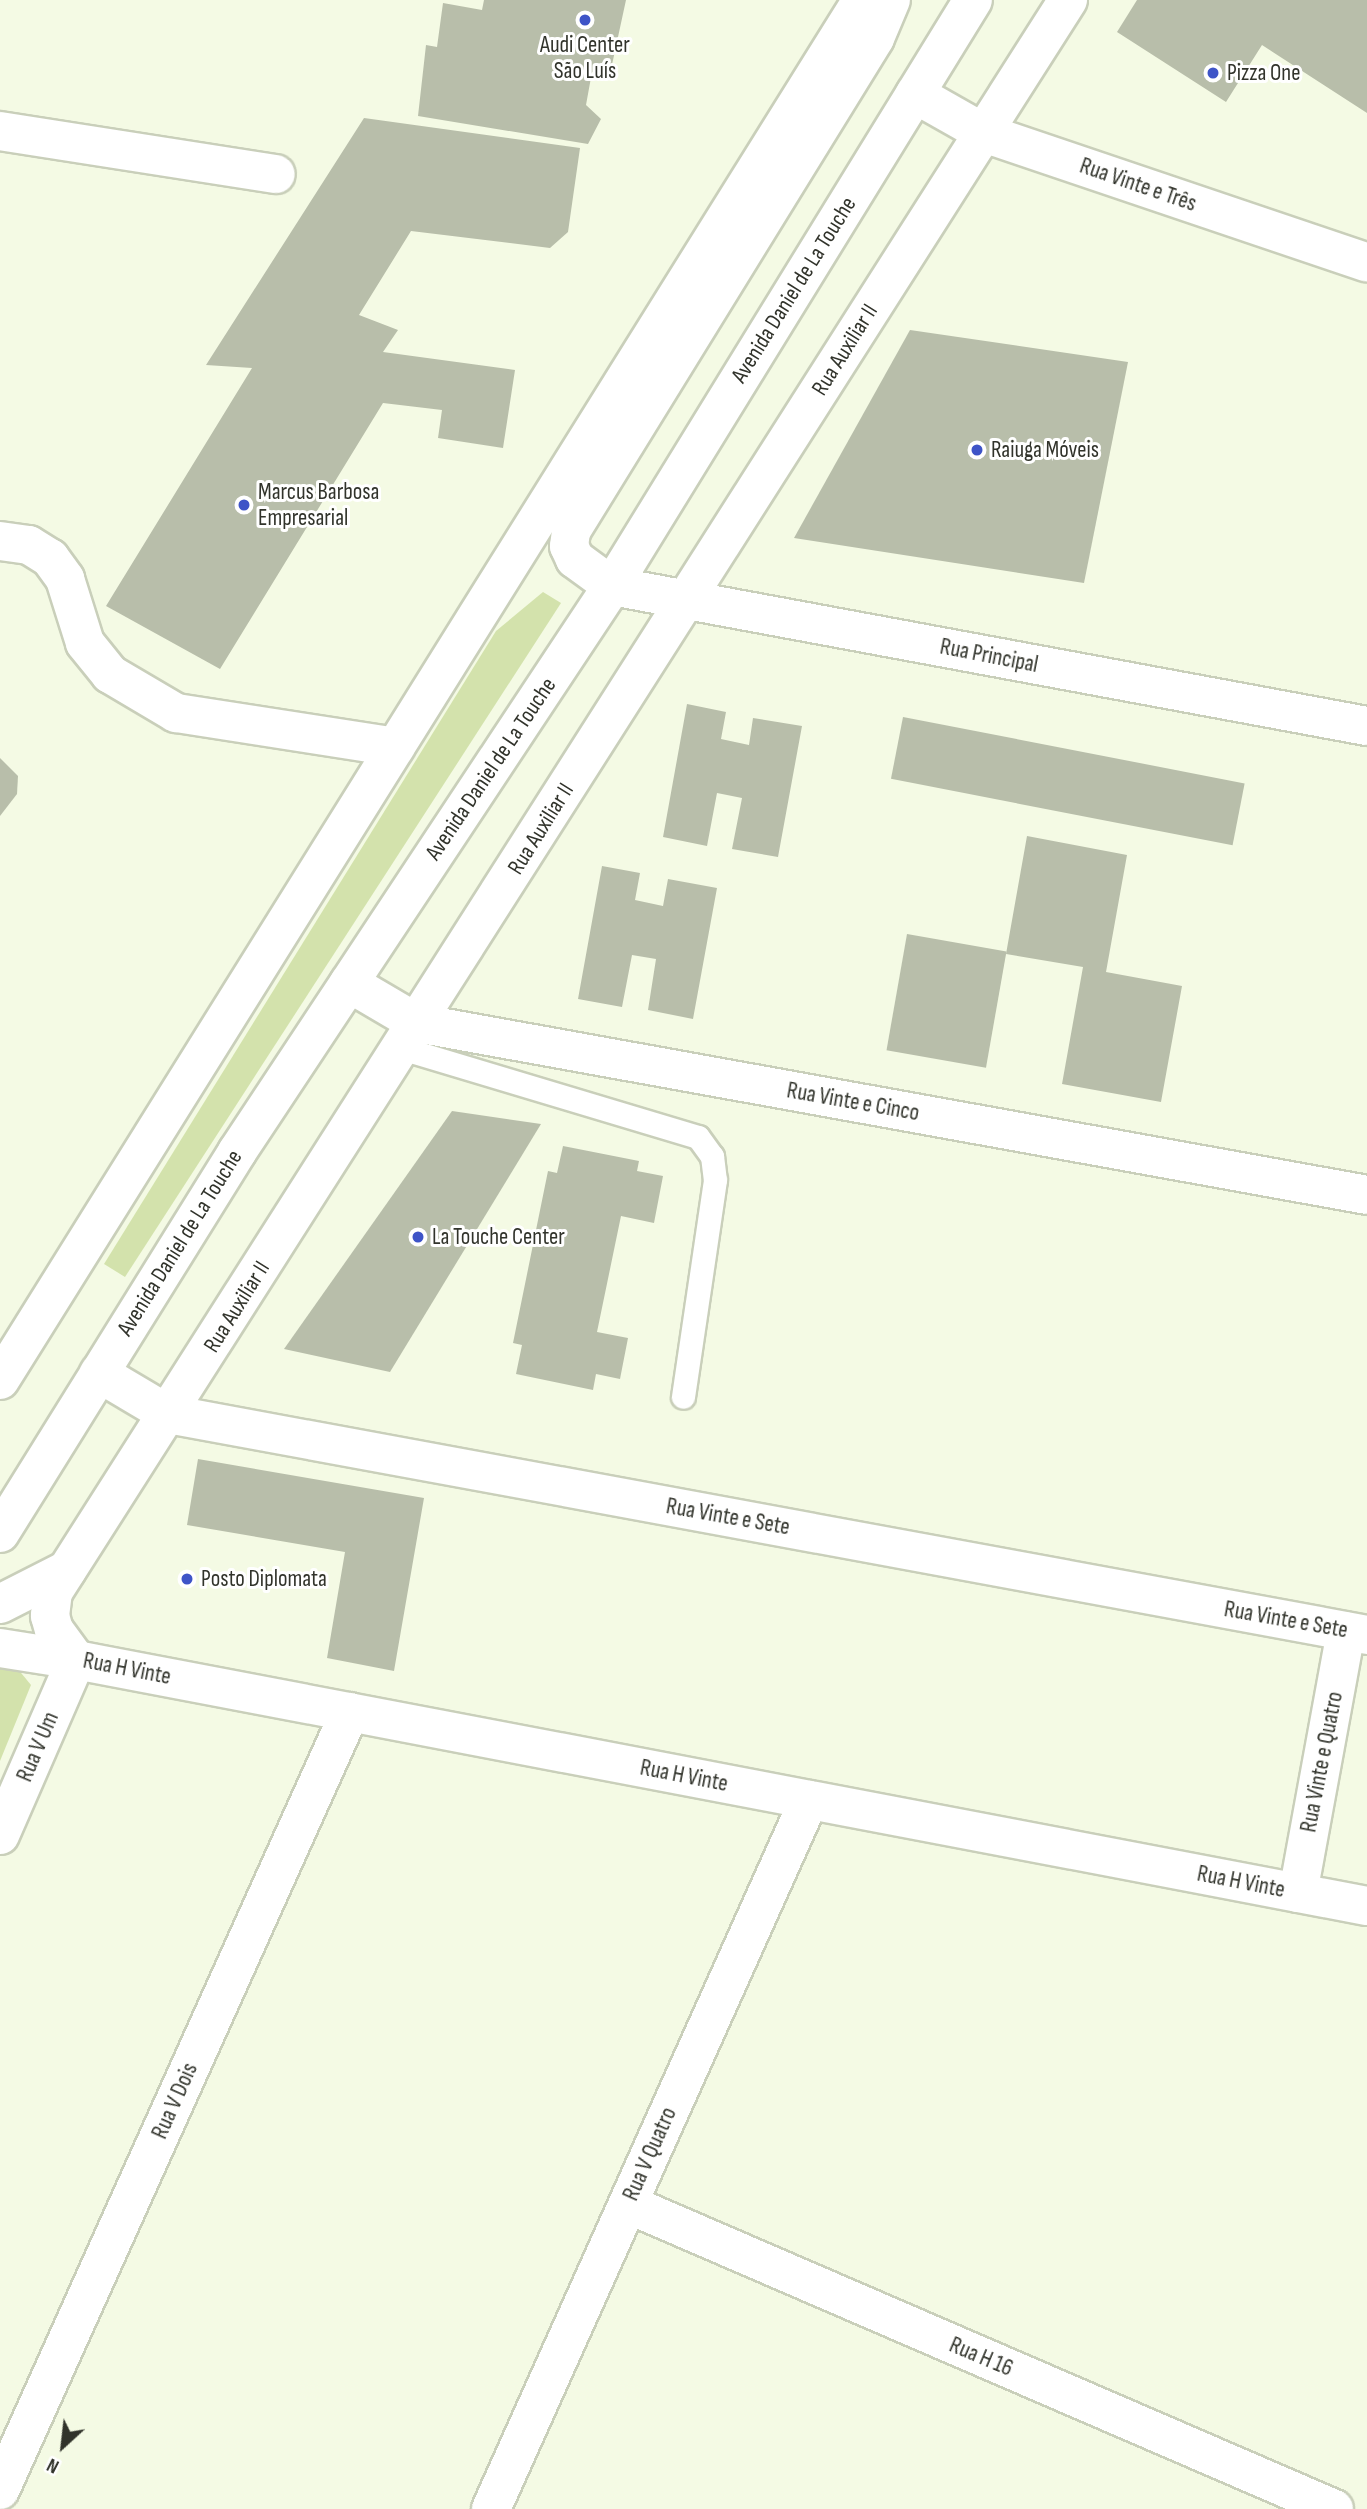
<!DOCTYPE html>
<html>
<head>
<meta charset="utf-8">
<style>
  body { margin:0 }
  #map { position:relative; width:1367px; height:2509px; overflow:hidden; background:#f4fae4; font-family:"Sofia Sans Condensed",sans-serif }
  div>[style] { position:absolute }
  .green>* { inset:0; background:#d3e2ac }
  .building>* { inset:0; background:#b8beaa; transform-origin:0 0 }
  .roads { filter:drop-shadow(2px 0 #c9cfba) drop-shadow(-2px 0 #c9cfba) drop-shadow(0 2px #c9cfba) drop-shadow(0 -2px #c9cfba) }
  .service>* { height:23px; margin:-11.5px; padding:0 11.5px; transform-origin:11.5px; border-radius:11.5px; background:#fff }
  .minor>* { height:38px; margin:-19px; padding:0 19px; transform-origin:19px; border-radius:19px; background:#fff }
  .tertiary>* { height:38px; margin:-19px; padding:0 19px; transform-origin:19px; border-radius:19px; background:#fff }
  .primary>* { height:38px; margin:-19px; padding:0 19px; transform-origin:19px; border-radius:19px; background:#fff }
  .dots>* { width:19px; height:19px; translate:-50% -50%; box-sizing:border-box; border:4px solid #fff; border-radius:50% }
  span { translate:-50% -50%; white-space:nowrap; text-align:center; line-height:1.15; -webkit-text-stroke:6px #fff; paint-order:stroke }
  .poi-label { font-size:23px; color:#31332b }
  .left { translate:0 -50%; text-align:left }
  .street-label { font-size:23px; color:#31332b }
  .north { position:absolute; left:28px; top:2411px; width:70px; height:70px; -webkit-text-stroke:5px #fff; paint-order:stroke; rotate:207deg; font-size:19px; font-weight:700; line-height:28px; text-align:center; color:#31332b }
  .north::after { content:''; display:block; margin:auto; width:24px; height:32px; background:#31332b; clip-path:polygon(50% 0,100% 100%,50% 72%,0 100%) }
</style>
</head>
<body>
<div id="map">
  <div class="green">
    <i style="clip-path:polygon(543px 592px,561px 603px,125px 1277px,104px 1264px,496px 631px)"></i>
    <i style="clip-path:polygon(0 1665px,17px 1668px,31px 1685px,0 1761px)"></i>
  </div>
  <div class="building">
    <i style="clip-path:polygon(484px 0,626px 0,610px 74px,592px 72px,586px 105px,601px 119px,588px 144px,418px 116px,426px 45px,437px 47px,443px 3px,482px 10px)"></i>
    <i style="clip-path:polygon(1137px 0,1367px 0,1367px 113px,1262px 45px,1226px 102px,1117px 32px)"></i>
    <i style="clip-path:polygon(364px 118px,580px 148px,568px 232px,550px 248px,411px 231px,359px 315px,398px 330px,383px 352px,515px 370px,503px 448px,438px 438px,442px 410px,383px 403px,220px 669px,106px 606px,252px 368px,206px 365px)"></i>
    <i style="clip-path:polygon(910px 330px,1128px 362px,1084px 583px,794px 538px)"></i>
    <i style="clip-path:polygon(687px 704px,726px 712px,721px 739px,749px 745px,753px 718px,802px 726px,778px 857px,732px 849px,742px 798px,717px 793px,707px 846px,663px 837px)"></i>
    <i style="left:903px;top:717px;width:348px;height:63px;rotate:11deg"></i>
    <i style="clip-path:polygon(0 758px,18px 776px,17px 794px,0 816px)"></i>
    <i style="clip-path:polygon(1027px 836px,1127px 855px,1106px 972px,1182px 986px,1161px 1102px,1062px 1084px,1083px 967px,1006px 954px)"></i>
    <i style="clip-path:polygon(602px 866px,640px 873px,635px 900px,663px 906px,668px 879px,717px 888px,693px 1019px,648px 1010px,656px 959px,632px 955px,622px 1007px,578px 999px)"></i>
    <i style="left:907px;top:934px;width:101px;height:118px;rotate:10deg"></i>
    <i style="clip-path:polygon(452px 1111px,541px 1124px,390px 1372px,284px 1349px)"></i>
    <i style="clip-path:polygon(563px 1146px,639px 1161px,637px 1171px,663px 1176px,654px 1223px,621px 1216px,597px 1332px,628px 1338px,620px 1379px,596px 1374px,593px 1390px,516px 1374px,522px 1345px,513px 1343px,548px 1171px,557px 1173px)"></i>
    <i style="clip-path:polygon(198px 1459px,424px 1498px,394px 1671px,327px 1658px,345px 1552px,187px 1525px)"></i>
  </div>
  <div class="roads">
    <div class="service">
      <i style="left:401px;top:1048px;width:310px;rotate:16.7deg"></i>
      <i style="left:698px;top:1137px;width:24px;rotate:54deg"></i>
      <i style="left:712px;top:1156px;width:24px;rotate:83deg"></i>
      <i style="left:715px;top:1180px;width:219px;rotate:98.4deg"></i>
    </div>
    <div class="minor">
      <i style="left:915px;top:94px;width:79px;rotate:29.5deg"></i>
      <i style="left:984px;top:133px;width:404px;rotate:18.7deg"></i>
      <i style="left:0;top:131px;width:279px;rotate:8.9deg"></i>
      <i style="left:0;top:541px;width:29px;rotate:8deg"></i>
      <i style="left:29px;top:545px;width:25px;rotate:32deg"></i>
      <i style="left:50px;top:558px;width:26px;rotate:54deg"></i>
      <i style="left:65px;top:579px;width:67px;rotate:72.6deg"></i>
      <i style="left:85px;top:643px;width:40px;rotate:51deg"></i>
      <i style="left:110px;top:674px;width:77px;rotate:30.6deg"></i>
      <i style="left:176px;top:713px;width:222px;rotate:8.8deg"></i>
      <i style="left:349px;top:983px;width:79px;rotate:30.5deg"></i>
      <i style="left:417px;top:1023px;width:965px;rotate:10.26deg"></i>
      <i style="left:99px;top:1373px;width:80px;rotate:30.7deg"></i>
      <i style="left:168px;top:1414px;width:1219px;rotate:10.44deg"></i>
      <i style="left:76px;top:1660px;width:1314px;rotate:10.79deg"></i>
      <i style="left:1298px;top:1893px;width:266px;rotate:-79.6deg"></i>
      <i style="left:628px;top:2204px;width:769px;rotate:23.36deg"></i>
      <i style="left:0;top:2490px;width:853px;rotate:-65.78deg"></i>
      <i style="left:491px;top:2509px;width:777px;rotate:-65.84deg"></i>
    </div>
    <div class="tertiary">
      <i style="left:612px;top:586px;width:768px;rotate:10.51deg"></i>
      <i style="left:0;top:1648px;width:77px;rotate:9deg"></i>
      <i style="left:76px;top:1660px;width:37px;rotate:-126deg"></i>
      <i style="left:54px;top:1630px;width:15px;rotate:-106deg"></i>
      <i style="left:50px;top:1616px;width:24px;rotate:-83deg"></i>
      <i style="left:53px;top:1592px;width:1888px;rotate:-57.48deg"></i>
      <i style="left:0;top:1835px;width:191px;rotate:-66.5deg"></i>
    </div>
    <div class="primary">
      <i style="left:612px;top:586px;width:46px;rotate:-143.9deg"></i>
      <i style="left:575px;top:559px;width:14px;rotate:-115deg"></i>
      <i style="left:569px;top:546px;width:15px;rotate:-82deg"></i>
      <i style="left:571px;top:531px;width:579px;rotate:-58.34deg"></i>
      <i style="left:875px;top:38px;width:41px;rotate:-67.2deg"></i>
      <i style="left:0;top:1380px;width:1627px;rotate:-58.01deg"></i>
      <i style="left:0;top:1533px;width:449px;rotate:-58.1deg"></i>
      <i style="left:237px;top:1152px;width:679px;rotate:-56.47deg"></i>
      <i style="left:612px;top:586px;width:688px;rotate:-58.37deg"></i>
      <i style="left:0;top:1604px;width:75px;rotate:-26.9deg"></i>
    </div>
  </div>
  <div class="dots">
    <i style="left:585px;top:20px;background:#3e54c7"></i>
    <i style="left:1213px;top:73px;background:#3e54c7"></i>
    <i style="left:977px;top:450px;background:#3e54c7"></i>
    <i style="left:244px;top:505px;background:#3e54c7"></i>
    <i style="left:418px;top:1237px;background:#3e54c7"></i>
    <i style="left:187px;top:1579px;background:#3e54c7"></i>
  </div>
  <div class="poi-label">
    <span style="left:585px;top:58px">Audi Center<br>São Luís</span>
    <span class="left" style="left:1227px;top:73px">Pizza One</span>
    <span class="left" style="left:991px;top:450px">Raiuga Móveis</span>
    <span class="left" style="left:258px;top:505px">Marcus Barbosa<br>Empresarial</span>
    <span class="left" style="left:432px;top:1237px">La Touche Center</span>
    <span class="left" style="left:201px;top:1579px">Posto Diplomata</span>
  </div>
  <div class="street-label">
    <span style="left:1138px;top:185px;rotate:19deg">Rua Vinte e Três</span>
    <span style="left:794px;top:290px;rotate:-58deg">Avenida Daniel de La Touche</span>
    <span style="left:845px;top:350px;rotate:-58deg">Rua Auxiliar II</span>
    <span style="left:989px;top:656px;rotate:11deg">Rua Principal</span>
    <span style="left:491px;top:769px;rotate:-56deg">Avenida Daniel de La Touche</span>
    <span style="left:541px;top:829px;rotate:-58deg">Rua Auxiliar II</span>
    <span style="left:853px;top:1102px;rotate:10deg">Rua Vinte e Cinco</span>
    <span style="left:180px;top:1243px;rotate:-58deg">Avenida Daniel de La Touche</span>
    <span style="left:237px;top:1307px;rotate:-58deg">Rua Auxiliar II</span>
    <span style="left:728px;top:1517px;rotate:10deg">Rua Vinte e Sete</span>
    <span style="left:1286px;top:1620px;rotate:10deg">Rua Vinte e Sete</span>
    <span style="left:127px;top:1669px;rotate:11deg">Rua H Vinte</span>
    <span style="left:38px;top:1747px;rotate:-67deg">Rua V Um</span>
    <span style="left:1322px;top:1762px;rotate:-79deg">Rua Vinte e Quatro</span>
    <span style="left:684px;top:1776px;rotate:11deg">Rua H Vinte</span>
    <span style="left:1241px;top:1882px;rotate:11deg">Rua H Vinte</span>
    <span style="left:175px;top:2101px;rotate:-66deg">Rua V Dois</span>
    <span style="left:650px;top:2154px;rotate:-66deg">Rua V Quatro</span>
    <span style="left:981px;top:2357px;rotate:23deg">Rua H 16</span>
  </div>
  <div class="north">N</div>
</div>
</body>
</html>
